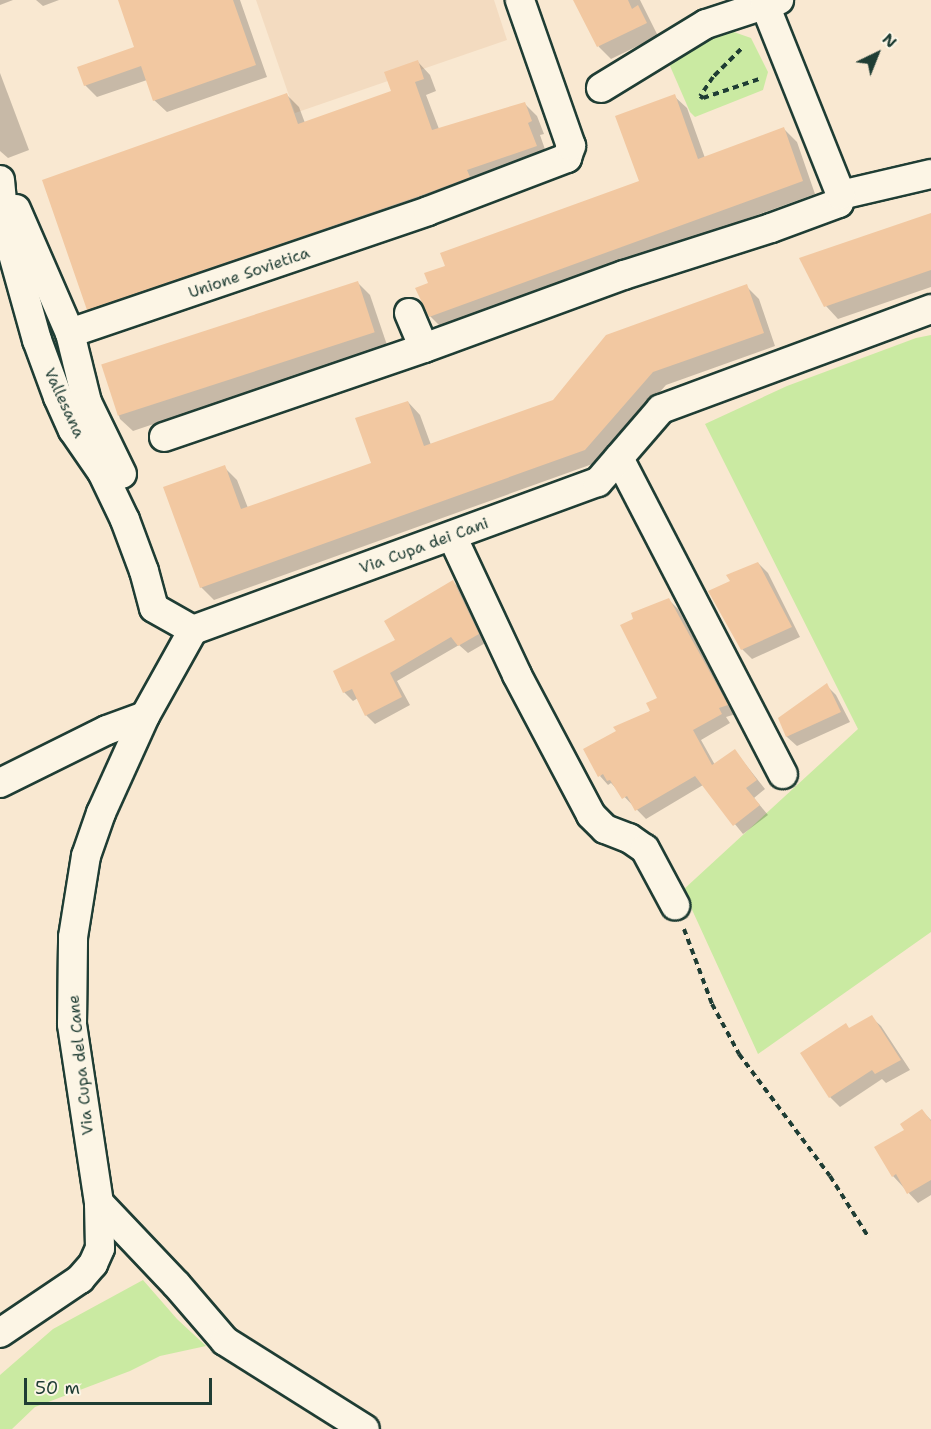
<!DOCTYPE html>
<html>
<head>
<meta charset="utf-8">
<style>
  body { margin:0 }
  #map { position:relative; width:931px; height:1429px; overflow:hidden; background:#f9e8d1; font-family:"Shantell Sans",sans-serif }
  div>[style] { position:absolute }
  .built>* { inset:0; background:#f3dbc0 }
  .green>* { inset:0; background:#caeaa2 }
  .shadow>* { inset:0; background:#0003 }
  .building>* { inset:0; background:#f2c8a1; transform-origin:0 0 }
  .path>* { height:4px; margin-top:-2px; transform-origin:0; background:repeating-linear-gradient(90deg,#1f3d34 0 6px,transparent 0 10.5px) }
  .roads { filter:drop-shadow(2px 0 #1f3d34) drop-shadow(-2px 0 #1f3d34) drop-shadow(0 2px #1f3d34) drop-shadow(0 -2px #1f3d34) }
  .minor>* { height:28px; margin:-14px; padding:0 14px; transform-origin:14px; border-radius:14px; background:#fcf5e5 }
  span { translate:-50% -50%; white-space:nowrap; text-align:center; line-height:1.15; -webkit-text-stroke:6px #fcf5e5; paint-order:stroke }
  .street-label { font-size:16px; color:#1f3d34 }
  .north { position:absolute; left:847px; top:24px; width:60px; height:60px; -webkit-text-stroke:4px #fcf5e5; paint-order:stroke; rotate:43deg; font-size:16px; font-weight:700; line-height:24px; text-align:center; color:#1f3d34 }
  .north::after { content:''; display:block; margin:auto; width:21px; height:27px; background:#1f3d34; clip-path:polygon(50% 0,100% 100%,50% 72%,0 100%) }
  .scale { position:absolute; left:24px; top:1378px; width:188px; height:27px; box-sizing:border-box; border:3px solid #1f3d34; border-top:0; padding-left:8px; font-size:18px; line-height:21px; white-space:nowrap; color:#1f3d34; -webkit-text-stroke:4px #fcf5e5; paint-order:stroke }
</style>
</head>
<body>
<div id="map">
  <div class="built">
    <i style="clip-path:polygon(256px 0,494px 0,507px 40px,295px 113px)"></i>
  </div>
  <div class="green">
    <i style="clip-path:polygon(728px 30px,751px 38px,768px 72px,763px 90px,695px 117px,690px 112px,667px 59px)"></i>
    <i style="clip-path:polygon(931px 335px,931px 932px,758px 1054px,683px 890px,858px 729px,705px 424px,787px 386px,916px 338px)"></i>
    <i style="clip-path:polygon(143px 1280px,177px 1319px,206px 1346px,160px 1356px,130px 1371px,35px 1407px,12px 1429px,0 1429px,0 1375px,53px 1329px)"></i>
  </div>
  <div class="shadow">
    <i style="clip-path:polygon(0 0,13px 0,0 5px)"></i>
    <i style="clip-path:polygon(36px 0,59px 0,43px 6px)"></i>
    <i style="clip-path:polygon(119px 0,240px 0,267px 77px,167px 112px,154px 100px,147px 80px,97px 97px,85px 85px,136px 48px)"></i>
    <i style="clip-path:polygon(575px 0,640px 0,658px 36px,611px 59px,599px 47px)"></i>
    <i style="clip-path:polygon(418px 62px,430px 75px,436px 91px,426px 95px,439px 129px,524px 103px,537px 116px,544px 134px,540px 135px,548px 158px,101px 321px,89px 309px,287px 95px,299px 107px,305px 123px,393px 92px)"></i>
    <i style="clip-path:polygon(0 73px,29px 150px,8px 158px,0 151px)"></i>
    <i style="clip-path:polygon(674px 96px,687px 108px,705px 158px,784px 129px,797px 142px,815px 194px,443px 329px,430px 316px,641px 182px)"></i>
    <i style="clip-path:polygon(931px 215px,931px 287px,838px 319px,826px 306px)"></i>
    <i style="clip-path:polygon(358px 283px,370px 295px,387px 345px,133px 431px,120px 419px,104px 369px)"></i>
    <i style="clip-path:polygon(746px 286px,759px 299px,775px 346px,666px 385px,598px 462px,214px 600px,201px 587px,224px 467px,237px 480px,248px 508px,373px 464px,408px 402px,420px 415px,431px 445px,554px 402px)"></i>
    <i style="clip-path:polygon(758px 563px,768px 573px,800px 637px,752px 659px,742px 649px,733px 582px)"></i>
    <i style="clip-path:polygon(453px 582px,461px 590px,487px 642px,468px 653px,459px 645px,397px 681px,410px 705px,375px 724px,366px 715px,358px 698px,353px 701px,344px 692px)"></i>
    <i style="clip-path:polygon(668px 599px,678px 609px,736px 714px,726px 717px,730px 723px,701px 740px,715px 765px,735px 751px,765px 789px,754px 798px,768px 815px,743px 834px,703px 785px,646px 819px,611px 783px,608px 785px,600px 776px,659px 699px)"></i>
    <i style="clip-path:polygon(826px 685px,836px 695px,850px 722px,797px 746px,787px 737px,780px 719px)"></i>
    <i style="clip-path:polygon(871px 1017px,881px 1026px,910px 1070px,886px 1083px,882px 1079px,840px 1107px,830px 1097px,850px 1029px)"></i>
    <i style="clip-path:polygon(922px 1111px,931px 1120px,931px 1195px,918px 1203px,893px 1176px,907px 1131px)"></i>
  </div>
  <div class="building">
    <i style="clip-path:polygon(118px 0,233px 0,256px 65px,153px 101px,141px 66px,84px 86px,77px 67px,134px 47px)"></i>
    <i style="clip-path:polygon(573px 0,628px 0,632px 9px,638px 5px,647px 23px,597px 47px)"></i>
    <i style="clip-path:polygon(418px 60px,424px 79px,415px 82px,432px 130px,525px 102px,532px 121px,528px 123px,537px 146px,467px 170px,470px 177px,422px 195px,87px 310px,42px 180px,287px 93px,298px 124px,391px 91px,384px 72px)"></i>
    <i style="clip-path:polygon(675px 94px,698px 159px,784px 127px,803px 181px,429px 317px,415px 288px,428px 283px,424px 273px,445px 266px,440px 253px,639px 181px,615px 116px)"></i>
    <i style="clip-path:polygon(931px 213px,931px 270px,824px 307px,799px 258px)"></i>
    <i style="left:358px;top:281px;width:54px;height:270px;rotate:72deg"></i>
    <i style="clip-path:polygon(747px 284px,764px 333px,653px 372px,585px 450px,200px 588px,163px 487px,225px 465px,241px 509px,371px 463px,355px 418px,408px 401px,424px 446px,553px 400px,606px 335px)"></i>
    <i style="clip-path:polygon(758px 562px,792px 627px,741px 650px,708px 591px,730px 581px,726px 575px)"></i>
    <i style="clip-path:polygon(453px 580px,479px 634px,458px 646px,451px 637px,390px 673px,402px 697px,365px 716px,352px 689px,343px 693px,333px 671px,395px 640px,384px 621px)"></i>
    <i style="clip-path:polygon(669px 598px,728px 705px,719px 708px,722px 714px,693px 730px,712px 765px,735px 749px,757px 780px,746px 788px,760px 805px,733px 826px,695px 776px,635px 811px,627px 796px,622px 799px,610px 780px,607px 781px,603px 774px,598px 777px,583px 749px,616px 731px,613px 727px,650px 711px,646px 703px,657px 698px,620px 625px,633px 619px,631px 613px)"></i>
    <i style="clip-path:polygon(827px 683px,841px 712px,786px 737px,778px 718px)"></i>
    <i style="clip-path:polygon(872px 1015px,901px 1060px,875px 1074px,872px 1070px,829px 1098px,800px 1053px,846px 1023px,849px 1028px)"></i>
    <i style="clip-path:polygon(922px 1109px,931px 1121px,931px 1180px,907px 1194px,896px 1174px,892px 1177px,874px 1147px,904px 1130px,900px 1124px)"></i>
  </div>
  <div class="path">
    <i style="left:741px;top:49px;width:40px;rotate:135deg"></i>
    <i style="left:713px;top:77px;width:23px;rotate:124deg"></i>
    <i style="left:700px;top:96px;width:4px;rotate:34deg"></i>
    <i style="left:703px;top:98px;width:62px;rotate:-18.7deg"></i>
    <i style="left:684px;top:929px;width:80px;rotate:69.5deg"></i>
    <i style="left:712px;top:1004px;width:57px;rotate:61.6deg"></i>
    <i style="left:739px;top:1054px;width:152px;rotate:53.3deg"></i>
    <i style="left:830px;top:1176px;width:73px;rotate:57.8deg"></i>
  </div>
  <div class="roads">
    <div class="minor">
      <i style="left:601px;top:88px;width:123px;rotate:-31.4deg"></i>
      <i style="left:706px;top:24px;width:77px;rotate:-18.2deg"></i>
      <i style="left:0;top:180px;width:42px;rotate:84.6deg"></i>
      <i style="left:4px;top:222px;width:123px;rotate:74.4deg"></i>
      <i style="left:37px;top:340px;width:61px;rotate:69.8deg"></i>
      <i style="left:58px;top:397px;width:36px;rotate:66deg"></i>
      <i style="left:73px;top:430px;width:51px;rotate:55.4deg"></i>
      <i style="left:102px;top:472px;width:53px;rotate:64.4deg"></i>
      <i style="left:125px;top:520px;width:54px;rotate:69.6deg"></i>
      <i style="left:144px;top:571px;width:38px;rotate:75deg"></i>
      <i style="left:154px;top:608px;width:45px;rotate:29.4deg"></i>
      <i style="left:841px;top:195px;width:92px;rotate:-13.1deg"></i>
      <i style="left:16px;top:209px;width:135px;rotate:66.5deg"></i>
      <i style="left:70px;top:333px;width:71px;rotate:76.2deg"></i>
      <i style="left:87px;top:402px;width:80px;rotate:64.1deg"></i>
      <i style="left:409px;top:313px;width:38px;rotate:67deg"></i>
      <i style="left:424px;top:348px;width:213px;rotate:-20.1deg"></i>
      <i style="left:624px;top:275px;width:154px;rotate:-17.7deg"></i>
      <i style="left:771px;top:228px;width:72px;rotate:-20.2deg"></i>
      <i style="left:839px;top:203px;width:8px;rotate:-76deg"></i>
      <i style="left:841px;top:195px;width:205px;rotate:-111.8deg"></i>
      <i style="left:70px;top:333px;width:378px;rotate:-18.8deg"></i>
      <i style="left:428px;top:211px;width:149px;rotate:-20.9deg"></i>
      <i style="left:567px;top:158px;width:13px;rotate:-72deg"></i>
      <i style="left:571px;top:146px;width:155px;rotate:-109.3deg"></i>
      <i style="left:164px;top:437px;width:275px;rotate:-18.9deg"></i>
      <i style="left:619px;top:458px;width:356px;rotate:62.6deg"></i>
      <i style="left:452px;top:536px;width:153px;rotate:64.9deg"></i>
      <i style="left:517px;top:675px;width:158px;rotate:62.1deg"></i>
      <i style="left:591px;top:815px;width:20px;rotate:45deg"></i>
      <i style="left:605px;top:829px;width:26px;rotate:21deg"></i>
      <i style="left:629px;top:838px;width:19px;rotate:35deg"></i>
      <i style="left:645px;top:849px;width:64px;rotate:61.8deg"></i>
      <i style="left:193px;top:630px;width:431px;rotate:-20.1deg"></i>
      <i style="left:598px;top:482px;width:96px;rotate:-49.2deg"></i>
      <i style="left:661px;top:409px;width:288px;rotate:-20.3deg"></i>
      <i style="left:0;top:783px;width:119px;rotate:-26.4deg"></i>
      <i style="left:107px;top:730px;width:40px;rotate:-20.2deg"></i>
      <i style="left:99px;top:1203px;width:112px;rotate:46.5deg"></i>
      <i style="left:176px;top:1284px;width:75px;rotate:49.3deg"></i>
      <i style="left:225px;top:1341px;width:165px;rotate:32.2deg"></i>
      <i style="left:0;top:1333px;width:97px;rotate:-34deg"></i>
      <i style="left:80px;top:1279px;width:20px;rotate:-49deg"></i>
      <i style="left:93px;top:1264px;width:17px;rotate:-66deg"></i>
      <i style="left:100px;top:1248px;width:45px;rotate:-91.3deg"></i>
      <i style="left:99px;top:1203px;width:181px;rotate:-98.6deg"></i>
      <i style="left:72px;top:1024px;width:87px;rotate:-89.3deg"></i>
      <i style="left:73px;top:937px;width:82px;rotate:-80.9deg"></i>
      <i style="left:86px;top:856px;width:46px;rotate:-70.8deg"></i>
      <i style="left:101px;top:813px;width:107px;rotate:-65.6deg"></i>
      <i style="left:145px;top:716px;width:98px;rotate:-60.8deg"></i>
    </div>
  </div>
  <div class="street-label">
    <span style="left:249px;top:273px;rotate:-19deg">Unione Sovietica</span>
    <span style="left:64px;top:403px;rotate:65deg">Vallesana</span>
    <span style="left:424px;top:546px;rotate:-20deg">Via Cupa dei Cani</span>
    <span style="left:81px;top:1065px;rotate:-96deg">Via Cupa del Cane</span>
  </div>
  <div class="north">N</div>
  <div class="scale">50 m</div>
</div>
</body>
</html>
